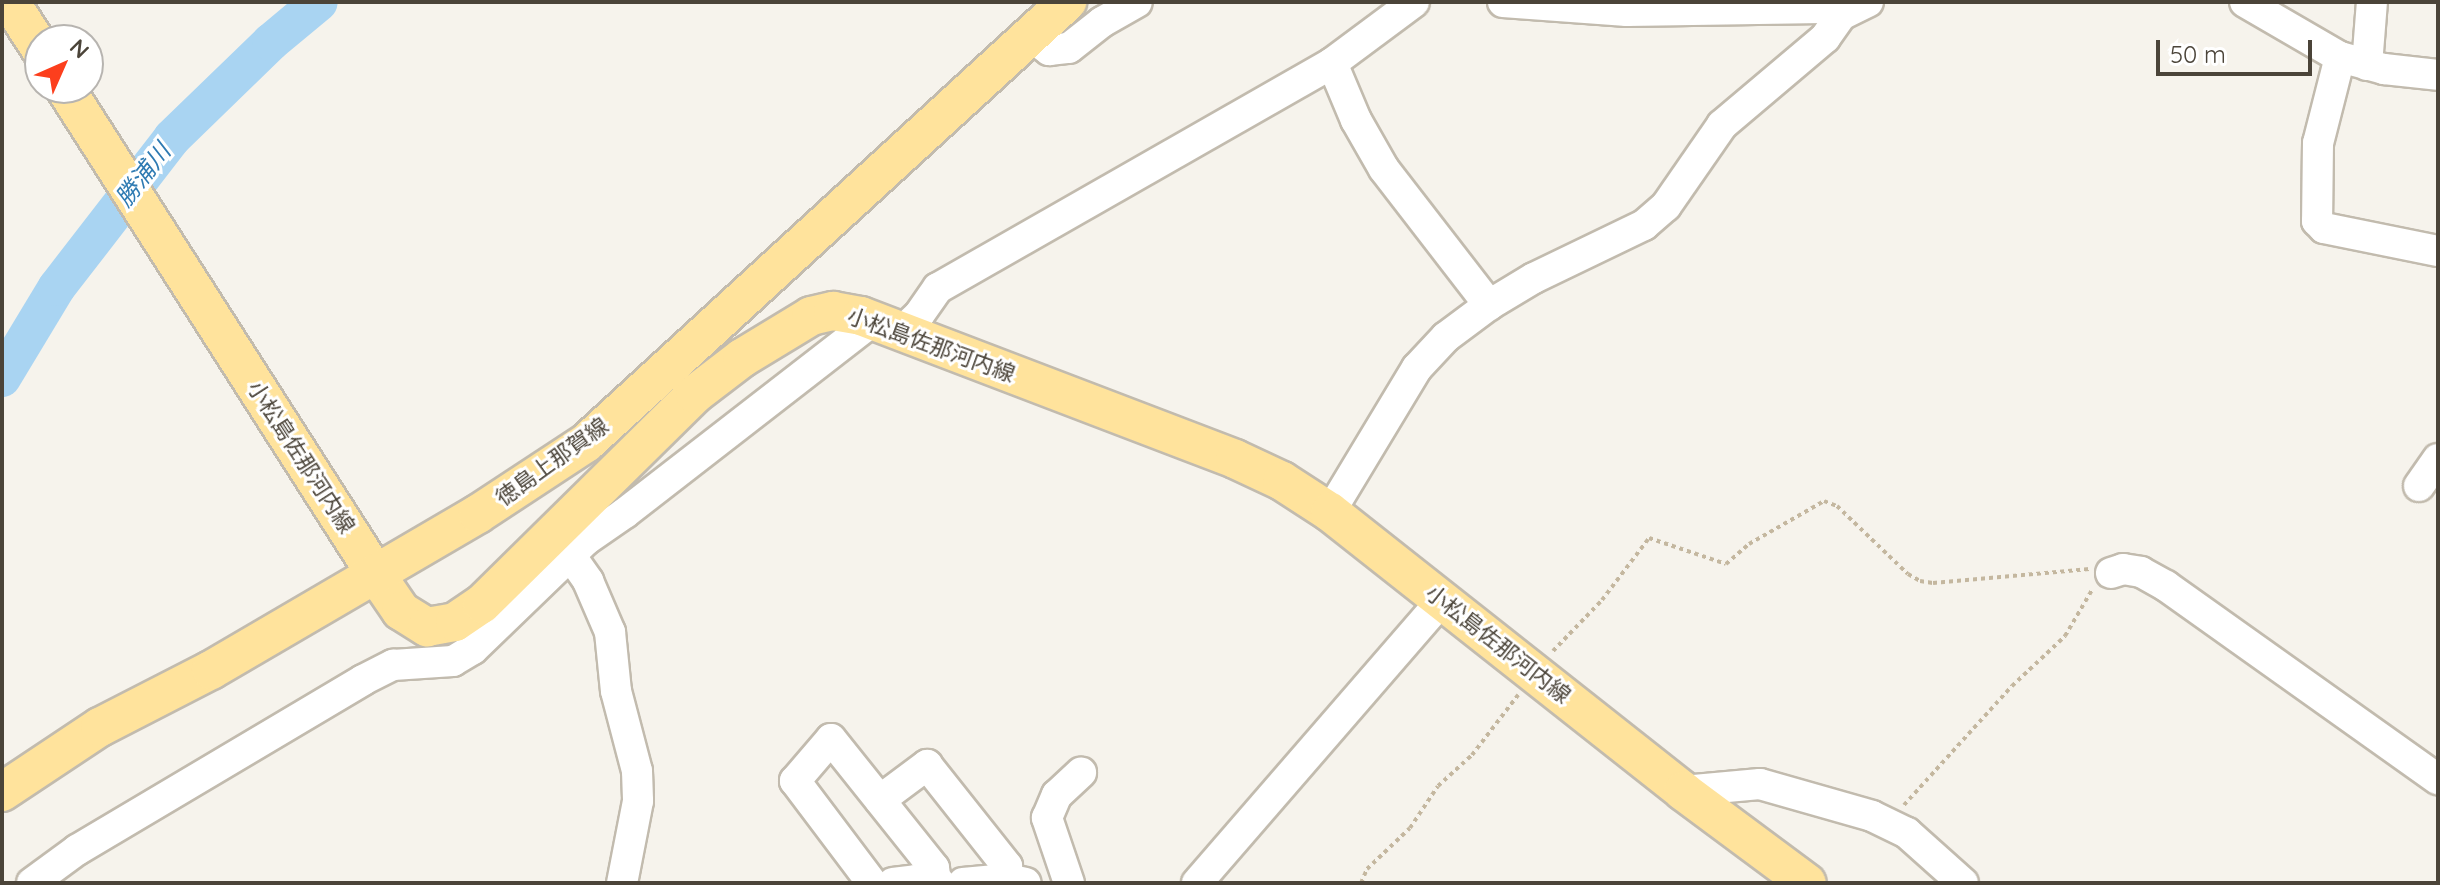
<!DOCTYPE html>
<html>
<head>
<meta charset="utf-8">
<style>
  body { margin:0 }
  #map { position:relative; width:2440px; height:885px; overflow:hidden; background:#f6f3ec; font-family:Quicksand,"Noto Sans JP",sans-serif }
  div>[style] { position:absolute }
  .river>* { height:38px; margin:-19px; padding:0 19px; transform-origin:19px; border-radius:19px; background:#a9d4f2 }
  .path>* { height:4px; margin-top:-2px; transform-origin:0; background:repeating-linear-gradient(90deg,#c4b79f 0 4px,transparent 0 8px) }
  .roads { filter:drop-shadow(2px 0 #c2bbae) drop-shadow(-2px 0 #c2bbae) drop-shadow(0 2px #c2bbae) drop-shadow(0 -2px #c2bbae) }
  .minor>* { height:30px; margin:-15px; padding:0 15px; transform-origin:15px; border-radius:15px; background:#fff }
  .major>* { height:38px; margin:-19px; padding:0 19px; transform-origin:19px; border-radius:19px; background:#ffe39c }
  span { translate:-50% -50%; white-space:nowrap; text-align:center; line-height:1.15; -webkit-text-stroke:6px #fff; paint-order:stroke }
  .street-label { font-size:22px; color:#4b4439 }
  .water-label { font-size:24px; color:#2e7ab2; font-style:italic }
  .frame { position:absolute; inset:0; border:4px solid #4b4439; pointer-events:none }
  .north { position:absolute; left:24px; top:24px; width:80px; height:80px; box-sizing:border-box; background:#fff; border:2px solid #b7b4b0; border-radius:50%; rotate:45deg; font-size:22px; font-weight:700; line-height:32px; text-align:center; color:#4b4439 }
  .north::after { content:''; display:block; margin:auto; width:28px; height:36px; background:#fc3f1d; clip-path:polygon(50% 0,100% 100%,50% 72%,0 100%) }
  .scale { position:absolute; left:2156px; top:40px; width:156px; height:36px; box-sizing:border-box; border:4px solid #4b4439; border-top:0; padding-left:10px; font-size:24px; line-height:28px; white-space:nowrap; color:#4b4439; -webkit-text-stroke:6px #fff; paint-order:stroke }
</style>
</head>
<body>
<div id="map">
  <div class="river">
    <i style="left:2px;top:378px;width:106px;rotate:-58.9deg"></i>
    <i style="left:57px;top:287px;width:188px;rotate:-52.3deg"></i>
    <i style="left:172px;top:138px;width:138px;rotate:-44.1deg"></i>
    <i style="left:271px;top:42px;width:62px;rotate:-39.8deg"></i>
  </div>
  <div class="path">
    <i style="left:1553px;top:651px;width:71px;rotate:-46.1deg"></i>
    <i style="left:1602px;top:600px;width:78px;rotate:-52.8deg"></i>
    <i style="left:1649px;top:538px;width:81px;rotate:18.7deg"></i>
    <i style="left:1726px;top:564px;width:30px;rotate:-41deg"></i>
    <i style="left:1749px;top:544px;width:86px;rotate:-29.8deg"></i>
    <i style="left:1824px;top:501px;width:14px;rotate:21deg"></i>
    <i style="left:1837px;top:506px;width:98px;rotate:43.8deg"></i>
    <i style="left:1908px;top:574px;width:14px;rotate:30deg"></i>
    <i style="left:1920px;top:581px;width:13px;rotate:9deg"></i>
    <i style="left:1933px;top:583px;width:157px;rotate:-5.1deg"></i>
    <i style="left:1904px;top:805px;width:161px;rotate:-47.8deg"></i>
    <i style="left:2012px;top:686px;width:73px;rotate:-43.3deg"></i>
    <i style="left:2065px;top:636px;width:53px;rotate:-59.6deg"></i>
    <i style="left:1361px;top:883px;width:15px;rotate:-67deg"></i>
    <i style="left:1367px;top:869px;width:59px;rotate:-43.6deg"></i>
    <i style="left:1410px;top:828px;width:50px;rotate:-56.3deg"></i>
    <i style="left:1438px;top:786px;width:46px;rotate:-42.4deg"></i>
    <i style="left:1472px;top:755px;width:76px;rotate:-52.5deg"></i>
  </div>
  <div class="roads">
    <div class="minor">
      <i style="left:1503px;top:2px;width:124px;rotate:4.2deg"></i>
      <i style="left:1627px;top:11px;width:196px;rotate:-0.9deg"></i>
      <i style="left:1823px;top:8px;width:19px;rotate:21deg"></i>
      <i style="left:2245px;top:2px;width:110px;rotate:30.1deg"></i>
      <i style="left:2340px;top:57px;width:46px;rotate:15.3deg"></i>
      <i style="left:2384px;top:69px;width:54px;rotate:6.3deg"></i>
      <i style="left:1030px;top:36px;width:24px;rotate:36deg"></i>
      <i style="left:1049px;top:50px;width:20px;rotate:-6deg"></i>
      <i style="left:1069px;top:48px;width:42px;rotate:-38.2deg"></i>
      <i style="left:1102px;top:22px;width:40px;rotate:-29.7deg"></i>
      <i style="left:2340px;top:57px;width:89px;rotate:104.3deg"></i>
      <i style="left:2318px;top:143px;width:78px;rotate:90.7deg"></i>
      <i style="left:2317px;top:221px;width:10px;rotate:45deg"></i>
      <i style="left:2324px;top:228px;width:116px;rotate:11.4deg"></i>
      <i style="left:1332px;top:63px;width:62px;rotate:67.2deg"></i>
      <i style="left:1356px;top:120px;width:56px;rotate:60.3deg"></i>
      <i style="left:1384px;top:169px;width:172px;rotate:52.3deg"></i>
      <i style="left:2367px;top:65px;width:63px;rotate:-85.5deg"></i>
      <i style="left:902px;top:331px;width:23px;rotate:-43deg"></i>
      <i style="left:919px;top:315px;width:33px;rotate:-55deg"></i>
      <i style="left:938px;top:288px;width:454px;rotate:-29.7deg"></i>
      <i style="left:1332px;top:63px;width:102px;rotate:-36.6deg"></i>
      <i style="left:2419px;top:486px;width:33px;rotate:-55deg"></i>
      <i style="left:1330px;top:512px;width:168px;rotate:-58.9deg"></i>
      <i style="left:1417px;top:368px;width:42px;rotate:-46.9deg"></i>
      <i style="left:1446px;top:337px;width:54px;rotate:-36.7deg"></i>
      <i style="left:1489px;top:305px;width:52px;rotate:-31deg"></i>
      <i style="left:1534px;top:278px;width:122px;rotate:-25.7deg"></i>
      <i style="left:1644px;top:225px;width:29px;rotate:-41deg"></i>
      <i style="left:1666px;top:206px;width:98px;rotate:-55.3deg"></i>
      <i style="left:1722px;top:125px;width:135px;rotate:-40.2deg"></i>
      <i style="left:1825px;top:38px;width:28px;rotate:-55deg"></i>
      <i style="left:1841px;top:15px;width:30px;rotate:-26deg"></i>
      <i style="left:570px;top:555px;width:32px;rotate:55deg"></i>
      <i style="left:588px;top:581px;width:56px;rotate:66.7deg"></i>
      <i style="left:610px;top:632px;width:59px;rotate:84.2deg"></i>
      <i style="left:616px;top:691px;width:83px;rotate:75.3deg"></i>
      <i style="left:637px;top:771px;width:30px;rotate:88deg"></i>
      <i style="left:638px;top:801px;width:84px;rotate:101deg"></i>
      <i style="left:2111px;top:573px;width:13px;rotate:-18deg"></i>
      <i style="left:2123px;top:569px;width:18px;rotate:9deg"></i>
      <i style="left:2141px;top:572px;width:29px;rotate:29deg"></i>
      <i style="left:2166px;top:586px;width:334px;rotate:35.4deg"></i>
      <i style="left:1683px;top:791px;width:77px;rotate:-5.2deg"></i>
      <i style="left:1760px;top:784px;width:116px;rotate:15.9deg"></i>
      <i style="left:1872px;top:816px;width:39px;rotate:26deg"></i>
      <i style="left:1907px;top:833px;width:75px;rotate:41.8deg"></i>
      <i style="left:880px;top:800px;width:59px;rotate:-36.7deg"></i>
      <i style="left:927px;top:765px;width:129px;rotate:51.6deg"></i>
      <i style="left:1007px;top:866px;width:13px;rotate:90deg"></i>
      <i style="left:32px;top:883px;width:56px;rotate:-36.3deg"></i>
      <i style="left:77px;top:850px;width:333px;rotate:-30.7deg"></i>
      <i style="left:363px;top:680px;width:34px;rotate:-27deg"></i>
      <i style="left:393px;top:665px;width:60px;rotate:-3.8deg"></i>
      <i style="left:453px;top:661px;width:23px;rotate:-31deg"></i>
      <i style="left:473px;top:649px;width:157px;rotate:-44deg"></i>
      <i style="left:586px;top:540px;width:47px;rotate:-34.7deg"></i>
      <i style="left:625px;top:513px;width:315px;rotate:-37.8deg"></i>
      <i style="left:872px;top:883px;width:128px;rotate:-127deg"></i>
      <i style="left:795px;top:781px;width:55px;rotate:-49.4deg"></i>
      <i style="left:831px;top:739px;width:165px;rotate:51.4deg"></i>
      <i style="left:934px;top:868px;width:14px;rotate:82deg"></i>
      <i style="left:893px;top:883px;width:23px;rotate:-7deg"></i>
      <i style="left:916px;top:880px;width:24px;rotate:7deg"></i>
      <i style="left:963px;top:883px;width:44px;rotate:-5.2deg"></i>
      <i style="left:1007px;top:879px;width:19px;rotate:12deg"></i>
      <i style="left:1069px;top:883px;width:69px;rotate:-108.7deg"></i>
      <i style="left:1047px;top:818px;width:25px;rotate:-67deg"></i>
      <i style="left:1057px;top:795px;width:33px;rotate:-43deg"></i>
      <i style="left:1197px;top:883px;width:373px;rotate:-49.1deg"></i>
    </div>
    <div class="major">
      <i style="left:10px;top:2px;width:55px;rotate:56.9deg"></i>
      <i style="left:65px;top:88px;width:576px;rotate:57.41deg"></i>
      <i style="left:375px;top:573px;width:46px;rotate:55.6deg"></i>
      <i style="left:401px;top:611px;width:31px;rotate:32deg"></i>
      <i style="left:427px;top:627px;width:28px;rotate:-10deg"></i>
      <i style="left:455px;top:622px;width:32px;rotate:-34deg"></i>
      <i style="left:482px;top:604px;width:299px;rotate:-44.6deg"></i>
      <i style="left:695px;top:394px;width:59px;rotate:-37.5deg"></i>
      <i style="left:742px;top:358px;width:81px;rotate:-31.3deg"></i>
      <i style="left:811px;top:316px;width:23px;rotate:-13deg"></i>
      <i style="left:833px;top:311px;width:28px;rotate:10deg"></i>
      <i style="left:861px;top:316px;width:400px;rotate:20.9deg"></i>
      <i style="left:1235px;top:459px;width:52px;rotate:25.1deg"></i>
      <i style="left:1282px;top:481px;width:57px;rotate:32.9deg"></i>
      <i style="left:1330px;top:512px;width:450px;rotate:38.3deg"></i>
      <i style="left:1683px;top:791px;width:154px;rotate:36.6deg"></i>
      <i style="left:2px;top:792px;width:118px;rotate:-33.6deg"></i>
      <i style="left:100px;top:727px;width:125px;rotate:-27.2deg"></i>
      <i style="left:211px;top:670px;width:309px;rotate:-30.3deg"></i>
      <i style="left:478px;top:514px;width:129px;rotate:-33.3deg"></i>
      <i style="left:586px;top:443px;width:653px;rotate:-42.52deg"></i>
    </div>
  </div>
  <div class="street-label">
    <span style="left:931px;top:345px;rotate:20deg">小松島佐那河内線</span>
    <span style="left:301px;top:457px;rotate:57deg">小松島佐那河内線</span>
    <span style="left:552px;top:462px;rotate:-36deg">徳島上那賀線</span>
    <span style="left:1498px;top:644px;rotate:38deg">小松島佐那河内線</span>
  </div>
  <div class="water-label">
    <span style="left:143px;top:175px;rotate:-52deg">勝浦川</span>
  </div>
  <div class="frame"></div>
  <div class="north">N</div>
  <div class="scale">50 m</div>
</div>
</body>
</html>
